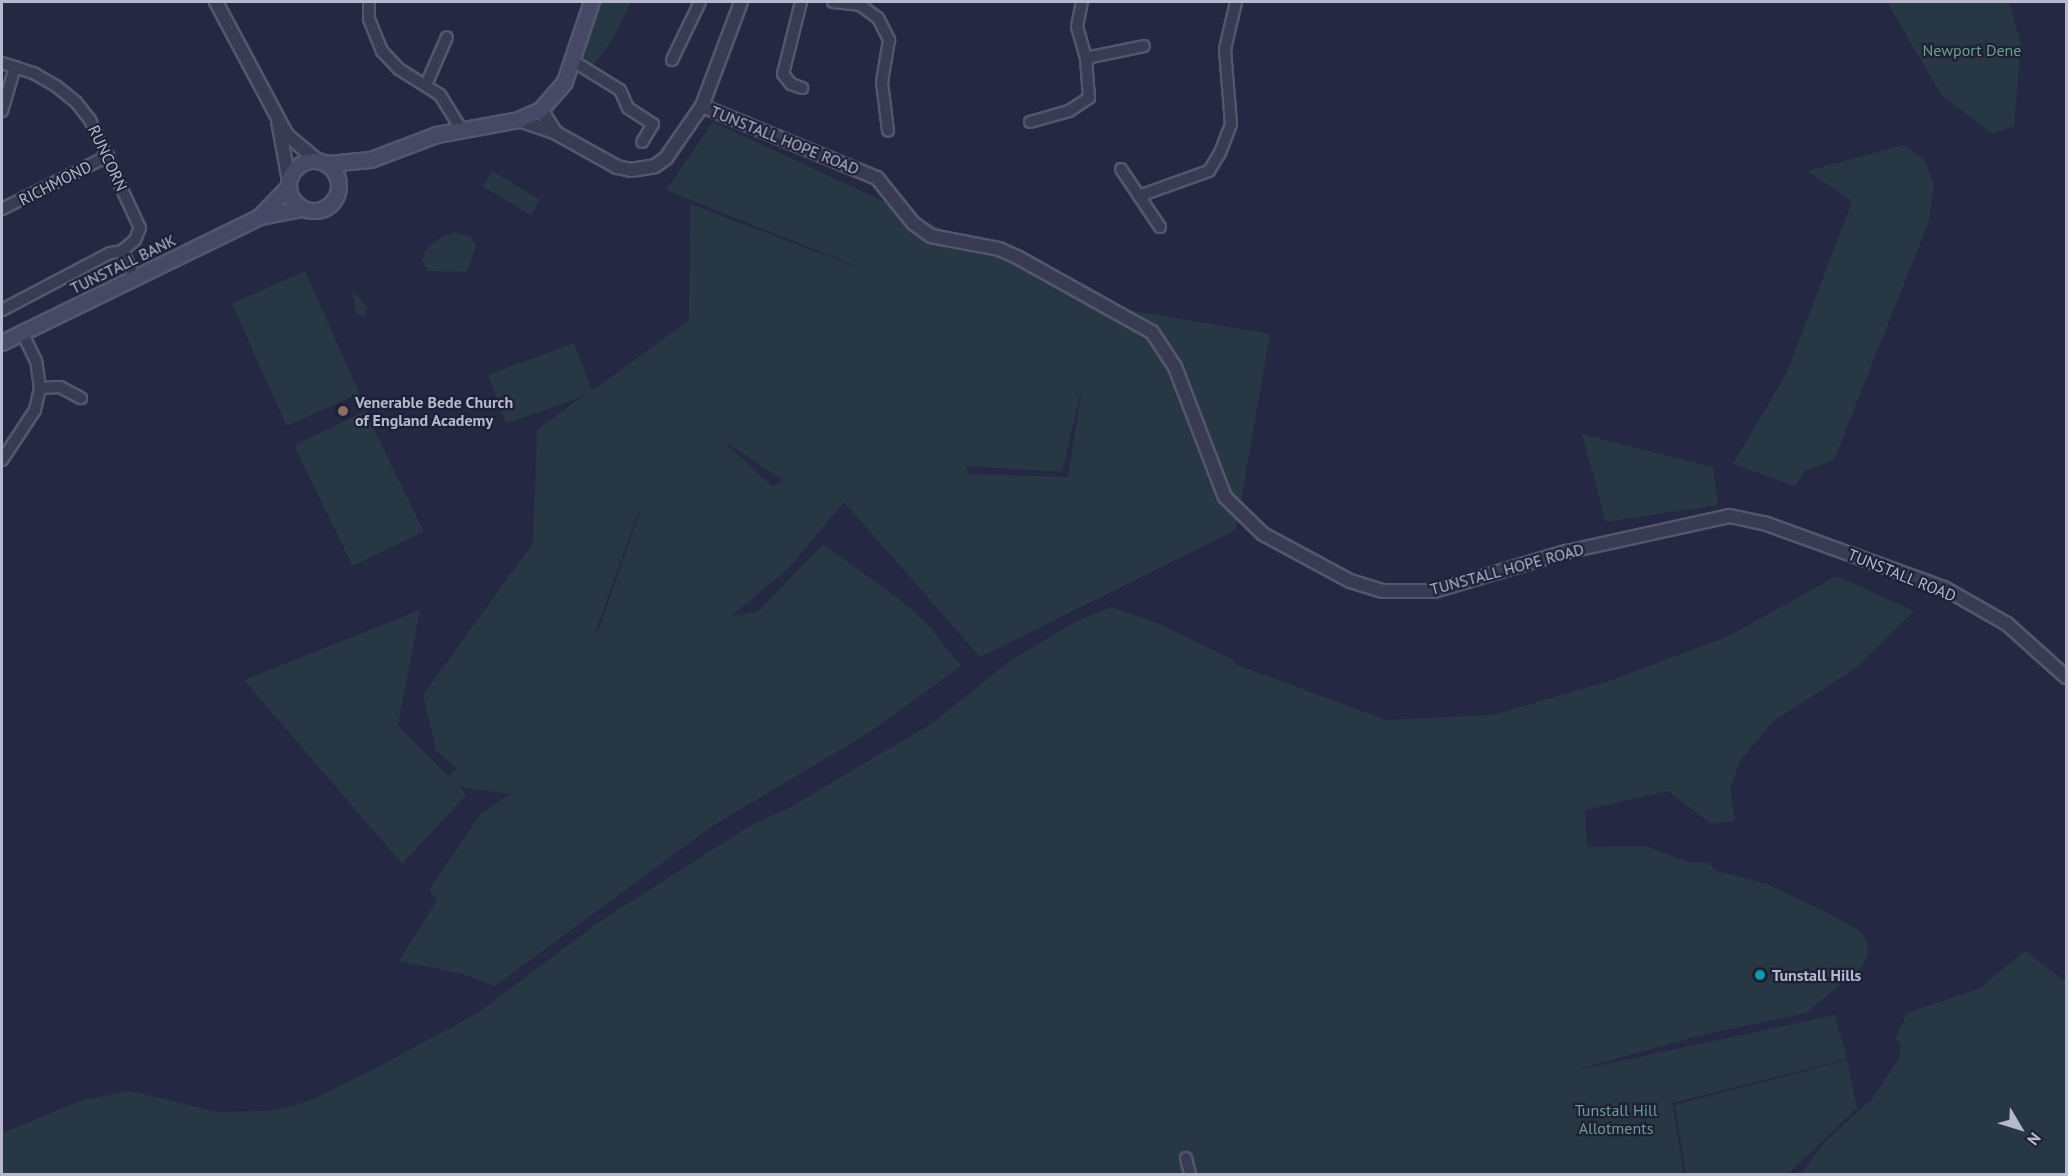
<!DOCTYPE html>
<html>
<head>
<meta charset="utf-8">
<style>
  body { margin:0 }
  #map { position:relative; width:2068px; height:1176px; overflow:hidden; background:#252843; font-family:"PT Sans",sans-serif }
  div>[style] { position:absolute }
  .green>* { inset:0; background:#273744; transform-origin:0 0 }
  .roads { filter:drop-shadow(2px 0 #54566d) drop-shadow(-2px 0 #54566d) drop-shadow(0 2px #54566d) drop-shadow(0 -2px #54566d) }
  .minor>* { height:10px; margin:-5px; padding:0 5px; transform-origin:5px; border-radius:5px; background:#393b53 }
  .tertiary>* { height:12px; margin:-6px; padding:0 6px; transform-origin:6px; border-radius:6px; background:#393b53 }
  .secondary>* { height:14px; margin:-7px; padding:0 7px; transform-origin:7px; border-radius:7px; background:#474866 }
  .secondary>.ring { margin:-7px; padding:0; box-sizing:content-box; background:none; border:14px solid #474866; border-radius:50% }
  .dots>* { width:16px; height:16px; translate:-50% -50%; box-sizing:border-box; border:3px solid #1e2038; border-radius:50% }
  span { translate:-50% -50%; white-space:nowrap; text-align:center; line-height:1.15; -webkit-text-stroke:4.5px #1e2038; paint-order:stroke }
  .park-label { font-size:16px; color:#6c9f89 }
  .street-label { font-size:16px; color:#b6b8cd }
  .poi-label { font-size:16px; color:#b6b8cd; font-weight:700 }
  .left { translate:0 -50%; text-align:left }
  .frame { position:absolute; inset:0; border:3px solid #b6b8cd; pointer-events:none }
  .north { position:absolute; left:1990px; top:1098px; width:60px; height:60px; -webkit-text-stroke:4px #1e2038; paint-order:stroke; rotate:128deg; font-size:16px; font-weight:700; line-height:24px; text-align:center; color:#b6b8cd }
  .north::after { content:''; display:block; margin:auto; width:21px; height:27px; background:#b6b8cd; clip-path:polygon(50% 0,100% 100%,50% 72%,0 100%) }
</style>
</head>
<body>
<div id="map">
  <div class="green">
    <i style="clip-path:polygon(600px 2px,631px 2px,611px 42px,591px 68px,583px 55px)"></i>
    <i style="clip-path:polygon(1887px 2px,2009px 2px,2021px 44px,2014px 126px,1993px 134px,1942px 96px)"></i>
    <i style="clip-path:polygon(evenodd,713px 122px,1110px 307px,1270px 334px,1236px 530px,980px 657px,844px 502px,788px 569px,731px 616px,758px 612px,823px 544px,903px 602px,928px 625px,961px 666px,870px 732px,711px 827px,495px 986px,463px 974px,399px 961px,437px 900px,429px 889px,481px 814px,510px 794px,460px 787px,466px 795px,402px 864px,244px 680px,420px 610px,398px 725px,449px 777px,457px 768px,436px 751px,423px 695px,533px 543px,537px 430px,583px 396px,506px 424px,488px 375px,574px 343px,592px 391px,689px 320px,690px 204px,886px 278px,666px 190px,713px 122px,1082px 387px,1068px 477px,969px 474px,966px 466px,1062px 472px,1082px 387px,713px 122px,724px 442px,725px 442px,783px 480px,773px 487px,724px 442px,713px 122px,640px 511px,599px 629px,595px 633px,639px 511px,640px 511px)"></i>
    <i style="clip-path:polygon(1904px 145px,1924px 159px,1934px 184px,1929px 221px,1834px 460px,1806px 470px,1795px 486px,1733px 464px,1788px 370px,1852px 201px,1807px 171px)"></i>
    <i style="left:492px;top:171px;width:56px;height:18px;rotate:31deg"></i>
    <i style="clip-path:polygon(455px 232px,471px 237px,476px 246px,467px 272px,428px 271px,422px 261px,425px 251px,441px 237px)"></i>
    <i style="left:305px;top:271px;width:134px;height:80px;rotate:66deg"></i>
    <i style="clip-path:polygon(353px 291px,368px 308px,364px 317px,356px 313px)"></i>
    <i style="left:365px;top:411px;width:134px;height:79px;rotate:64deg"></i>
    <i style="clip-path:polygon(1582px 434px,1713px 467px,1718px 505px,1606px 522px)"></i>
    <i style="clip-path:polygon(1837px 576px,1914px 611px,1853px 670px,1772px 722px,1740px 761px,1730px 788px,1735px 821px,1711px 824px,1668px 791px,1585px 810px,1587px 847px,1646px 846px,1688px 862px,1709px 863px,1716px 871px,1767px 884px,1828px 913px,1861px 932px,1867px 942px,1868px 954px,1862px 967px,1806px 1013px,1694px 1037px,1569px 1072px,1835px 1015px,1847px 1059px,1672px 1103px,1684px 1174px,2px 1174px,2px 1133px,83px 1100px,131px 1091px,217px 1112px,270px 1111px,309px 1101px,380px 1066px,479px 1012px,602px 920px,751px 825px,787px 809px,931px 724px,1011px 660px,1073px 623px,1111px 607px,1155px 622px,1234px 660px,1235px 664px,1386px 720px,1493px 715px,1609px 681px,1729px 636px)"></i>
    <i style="clip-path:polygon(2025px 951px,2066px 982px,2066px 1174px,1800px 1174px,1825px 1142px,1873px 1098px,1900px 1057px,1900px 1042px,1895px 1040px,1907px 1013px,1978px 989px)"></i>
    <i style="clip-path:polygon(1847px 1060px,1857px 1108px,1788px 1174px,1686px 1174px,1675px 1105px)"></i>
  </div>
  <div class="roads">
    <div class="minor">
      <i style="left:369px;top:2px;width:17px;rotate:90deg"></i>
      <i style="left:369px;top:19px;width:35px;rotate:68deg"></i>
      <i style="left:382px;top:51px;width:25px;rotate:47deg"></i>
      <i style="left:399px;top:69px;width:49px;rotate:32.4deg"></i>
      <i style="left:440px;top:95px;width:39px;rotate:58deg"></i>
      <i style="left:801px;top:2px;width:74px;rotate:104deg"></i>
      <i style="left:783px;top:74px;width:13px;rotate:51deg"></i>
      <i style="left:791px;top:84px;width:12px;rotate:20deg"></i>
      <i style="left:833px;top:2px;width:27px;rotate:6deg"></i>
      <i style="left:860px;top:5px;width:22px;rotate:36deg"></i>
      <i style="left:878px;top:18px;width:25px;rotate:63deg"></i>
      <i style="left:889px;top:40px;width:43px;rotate:99.5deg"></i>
      <i style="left:882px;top:82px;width:49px;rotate:83deg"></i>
      <i style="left:1086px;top:58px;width:59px;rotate:-11.7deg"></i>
      <i style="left:672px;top:60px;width:64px;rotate:-64.2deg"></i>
      <i style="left:573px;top:61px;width:55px;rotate:31.7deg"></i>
      <i style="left:620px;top:90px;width:20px;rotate:66deg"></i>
      <i style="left:628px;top:108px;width:30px;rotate:33deg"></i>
      <i style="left:653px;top:124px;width:21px;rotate:121deg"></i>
      <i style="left:2px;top:63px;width:35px;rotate:18deg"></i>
      <i style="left:35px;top:74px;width:24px;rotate:30deg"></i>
      <i style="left:56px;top:86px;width:26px;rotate:39deg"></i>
      <i style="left:76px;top:102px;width:23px;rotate:52deg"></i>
      <i style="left:90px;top:120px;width:119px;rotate:65.2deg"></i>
      <i style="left:140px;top:228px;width:13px;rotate:113deg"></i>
      <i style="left:135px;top:240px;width:17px;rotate:140deg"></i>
      <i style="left:122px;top:251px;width:28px;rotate:64deg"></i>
      <i style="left:426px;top:85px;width:52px;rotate:-66.4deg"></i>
      <i style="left:2px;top:111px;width:46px;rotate:-73.5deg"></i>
      <i style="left:1030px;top:122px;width:41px;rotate:-15.8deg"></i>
      <i style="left:1069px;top:111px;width:24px;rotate:-33deg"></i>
      <i style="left:1089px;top:98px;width:40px;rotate:-94.3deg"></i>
      <i style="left:1086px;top:58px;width:32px;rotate:-106deg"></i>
      <i style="left:1077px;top:27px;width:25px;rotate:-79deg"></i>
      <i style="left:1121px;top:169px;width:70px;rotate:56.1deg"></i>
      <i style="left:1139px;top:196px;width:74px;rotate:-19.7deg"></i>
      <i style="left:1209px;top:171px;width:21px;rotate:-59deg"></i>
      <i style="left:1220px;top:153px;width:31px;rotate:-69deg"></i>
      <i style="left:1231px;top:124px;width:75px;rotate:-94.6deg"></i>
      <i style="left:1225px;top:49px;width:48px;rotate:-76.8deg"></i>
      <i style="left:2px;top:209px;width:119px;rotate:-26.6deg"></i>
      <i style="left:2px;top:310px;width:122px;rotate:-27.8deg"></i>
      <i style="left:110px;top:253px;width:12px;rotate:-9deg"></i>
      <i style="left:40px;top:388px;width:20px;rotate:-3deg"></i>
      <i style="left:60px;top:387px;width:24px;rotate:28deg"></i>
      <i style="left:2px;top:460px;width:60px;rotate:-56.6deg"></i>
      <i style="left:35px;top:410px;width:23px;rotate:-77deg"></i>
      <i style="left:40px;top:388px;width:27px;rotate:-98deg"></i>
      <i style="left:36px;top:361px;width:32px;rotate:-116deg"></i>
      <i style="left:1186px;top:1158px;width:16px;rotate:76deg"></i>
    </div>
    <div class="tertiary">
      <i style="left:216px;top:2px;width:151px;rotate:61.9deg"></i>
      <i style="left:287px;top:135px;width:39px;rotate:40deg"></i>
      <i style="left:702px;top:106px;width:189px;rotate:22.4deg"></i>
      <i style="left:877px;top:178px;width:58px;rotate:51.3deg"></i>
      <i style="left:913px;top:223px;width:22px;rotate:36deg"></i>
      <i style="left:931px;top:236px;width:69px;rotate:10.8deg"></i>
      <i style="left:999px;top:249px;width:20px;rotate:24deg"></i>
      <i style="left:1017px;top:257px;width:154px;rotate:29.1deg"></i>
      <i style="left:1152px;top:332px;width:42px;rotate:56.7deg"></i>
      <i style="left:1175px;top:367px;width:139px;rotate:69deg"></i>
      <i style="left:1225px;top:497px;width:53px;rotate:44.2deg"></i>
      <i style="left:1263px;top:534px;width:99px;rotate:28.4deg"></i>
      <i style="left:1350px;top:581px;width:34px;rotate:17deg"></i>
      <i style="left:1383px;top:591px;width:51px"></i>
      <i style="left:1434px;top:591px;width:138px;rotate:-16.5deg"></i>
      <i style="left:1566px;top:552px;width:168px;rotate:-12.4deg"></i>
      <i style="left:1730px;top:516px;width:35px;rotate:12deg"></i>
      <i style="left:1764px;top:523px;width:191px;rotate:19.9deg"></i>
      <i style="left:1944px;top:588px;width:73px;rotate:29.7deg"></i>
      <i style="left:2007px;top:624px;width:79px;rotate:41.9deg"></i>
      <i style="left:541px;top:110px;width:27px;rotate:57deg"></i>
      <i style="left:519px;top:120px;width:39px;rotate:19deg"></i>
      <i style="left:556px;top:133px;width:70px;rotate:29.1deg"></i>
      <i style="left:617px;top:167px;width:14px;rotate:12deg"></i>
      <i style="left:631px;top:170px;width:24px;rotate:-9deg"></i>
      <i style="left:655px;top:166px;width:14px;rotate:-36deg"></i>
      <i style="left:666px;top:158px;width:63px;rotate:-55.3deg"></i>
      <i style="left:702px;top:106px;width:111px;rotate:-69.4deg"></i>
      <i style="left:278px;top:121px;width:61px;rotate:79.6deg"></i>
    </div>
    <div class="secondary">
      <i class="ring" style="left:289px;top:161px;width:36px;height:36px"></i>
      <i style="left:328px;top:164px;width:43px;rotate:-5.3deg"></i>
      <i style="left:371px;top:160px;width:71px;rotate:-20.7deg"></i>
      <i style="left:437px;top:135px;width:83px;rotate:-10.4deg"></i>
      <i style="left:519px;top:120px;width:24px;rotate:-24deg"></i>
      <i style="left:541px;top:110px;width:37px;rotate:-49deg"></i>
      <i style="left:565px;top:82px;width:84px;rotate:-71.4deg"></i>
      <i style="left:260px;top:217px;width:42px;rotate:-46deg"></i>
      <i style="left:2px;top:343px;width:287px;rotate:-26deg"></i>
      <i style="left:260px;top:217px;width:43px;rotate:-10.8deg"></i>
    </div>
  </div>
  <div class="dots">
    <i style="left:343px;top:411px;background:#8d6e63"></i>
    <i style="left:1760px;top:975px;background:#0f9aa8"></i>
  </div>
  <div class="park-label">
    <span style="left:1972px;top:50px">Newport Dene</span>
    <span style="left:1616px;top:1119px">Tunstall Hill<br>Allotments</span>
  </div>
  <div class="street-label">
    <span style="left:785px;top:140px;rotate:22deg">TUNSTALL HOPE ROAD</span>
    <span style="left:108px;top:158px;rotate:65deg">RUNCORN</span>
    <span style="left:55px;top:183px;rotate:-27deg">RICHMOND</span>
    <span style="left:123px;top:264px;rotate:-26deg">TUNSTALL BANK</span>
    <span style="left:1507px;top:569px;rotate:-15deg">TUNSTALL HOPE ROAD</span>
    <span style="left:1902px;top:575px;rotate:22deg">TUNSTALL ROAD</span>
  </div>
  <div class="poi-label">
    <span class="left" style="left:355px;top:411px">Venerable Bede Church<br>of England Academy</span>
    <span class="left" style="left:1772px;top:975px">Tunstall Hills</span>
  </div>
  <div class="frame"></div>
  <div class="north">N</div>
</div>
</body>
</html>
